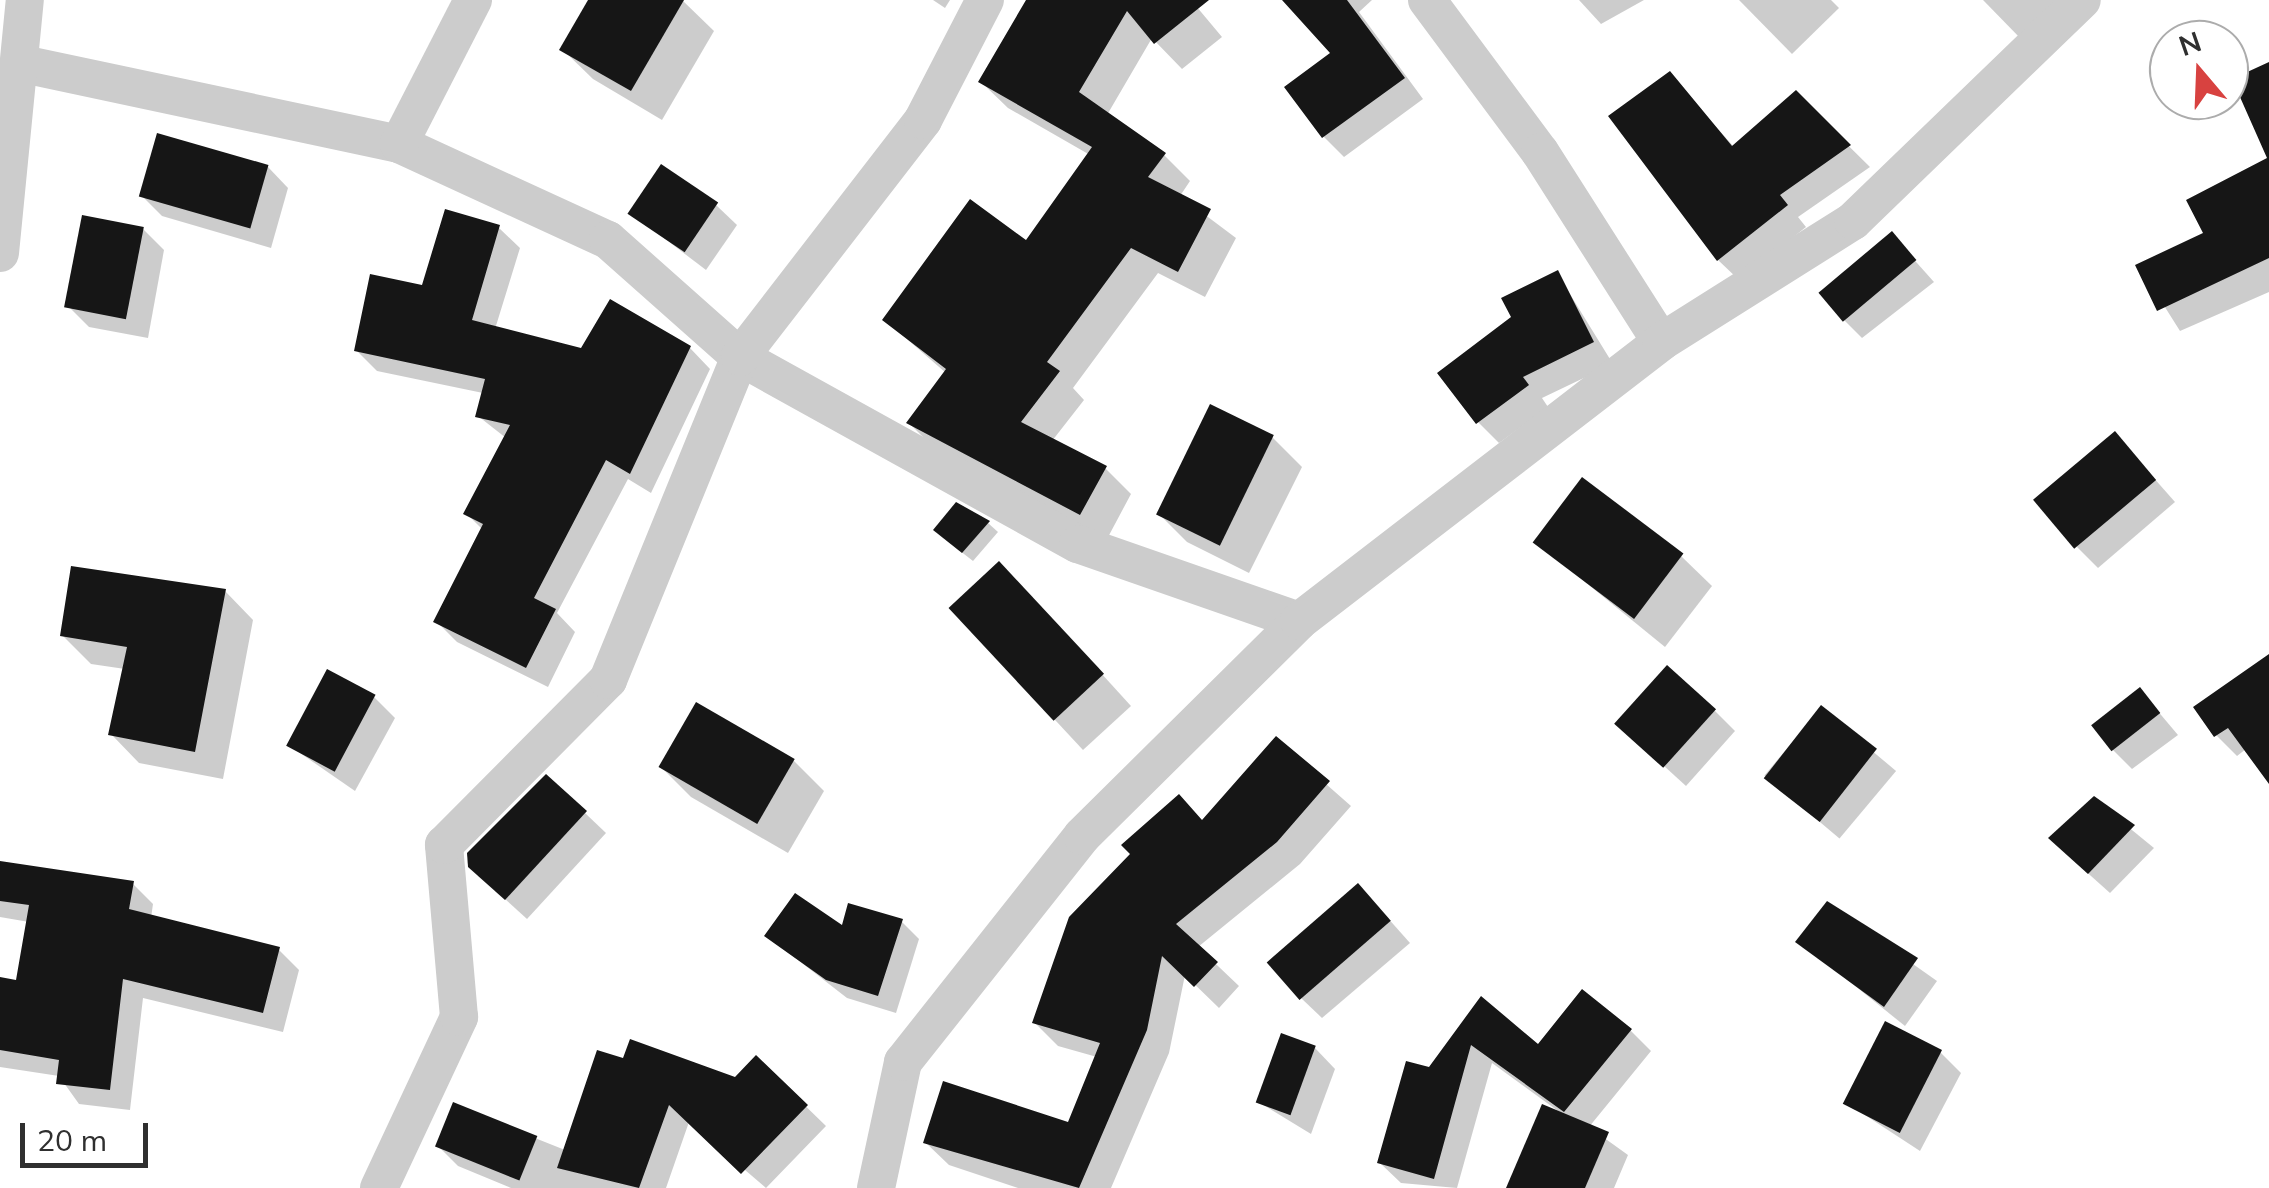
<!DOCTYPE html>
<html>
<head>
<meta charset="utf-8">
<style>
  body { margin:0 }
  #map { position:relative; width:2269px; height:1188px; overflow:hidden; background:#fff; font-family:Mulish,sans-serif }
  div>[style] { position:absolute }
  .shadow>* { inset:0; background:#0003; transform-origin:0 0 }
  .building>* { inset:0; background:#161616; transform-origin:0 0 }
  .minor>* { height:38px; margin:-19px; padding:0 19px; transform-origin:19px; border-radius:19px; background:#ccc }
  span { translate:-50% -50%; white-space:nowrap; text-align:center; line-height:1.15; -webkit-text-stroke:10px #fff; paint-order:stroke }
  .north { position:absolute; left:2149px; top:20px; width:100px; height:100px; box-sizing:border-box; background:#fff; border:2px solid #acacac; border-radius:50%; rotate:341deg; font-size:28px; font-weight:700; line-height:40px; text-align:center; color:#2f2f2f }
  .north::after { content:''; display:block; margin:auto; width:35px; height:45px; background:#d84240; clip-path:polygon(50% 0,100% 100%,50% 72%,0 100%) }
  .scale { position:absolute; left:20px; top:1123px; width:128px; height:45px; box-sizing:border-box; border:5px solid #2f2f2f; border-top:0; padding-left:12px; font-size:30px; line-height:35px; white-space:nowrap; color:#2f2f2f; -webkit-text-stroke:8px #fff; paint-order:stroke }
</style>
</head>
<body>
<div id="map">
  <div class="shadow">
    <i style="clip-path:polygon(591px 0,682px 0,714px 31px,662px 120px,593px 79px,562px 49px)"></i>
    <i style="clip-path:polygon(933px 0,950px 0,945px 8px)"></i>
    <i style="clip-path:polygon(1029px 0,1191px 0,1222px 37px,1182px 69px,1152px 38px,1107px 115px,1164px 155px,1190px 181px,1180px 196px,1236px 238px,1205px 297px,1158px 273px,1073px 388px,1084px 400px,1052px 441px,1105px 468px,1131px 494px,1107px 539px,935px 449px,909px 423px,946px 373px,885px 320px,1027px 244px,1090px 155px,1008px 108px,981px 82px)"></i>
    <i style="clip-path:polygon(1286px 0,1372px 0,1359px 12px,1423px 99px,1344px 157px,1324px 137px,1334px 54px)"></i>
    <i style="clip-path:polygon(1579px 0,1644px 0,1601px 24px)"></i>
    <i style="clip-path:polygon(1739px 0,1831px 0,1839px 8px,1792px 54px)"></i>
    <i style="clip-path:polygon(1983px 0,2063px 0,2022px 40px)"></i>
    <i style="clip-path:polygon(1669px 74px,1734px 147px,1796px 94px,1870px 167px,1798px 217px,1806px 227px,1739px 280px,1718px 260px)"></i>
    <i style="clip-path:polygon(2269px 160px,2269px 292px,2180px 331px,2139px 266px,2206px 234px)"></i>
    <i style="clip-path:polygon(268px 167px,288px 188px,271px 248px,162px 216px,141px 195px)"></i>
    <i style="clip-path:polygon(716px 205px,737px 225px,706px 270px,631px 213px)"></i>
    <i style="clip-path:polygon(499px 228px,520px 248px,495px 329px,582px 351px,690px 348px,710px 369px,651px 493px,628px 479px,557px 613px,575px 632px,548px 687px,457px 642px,436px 621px,483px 530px,466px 513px,506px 438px,478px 416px,483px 393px,377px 371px,356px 350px)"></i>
    <i style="clip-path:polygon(143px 229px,164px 250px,148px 338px,89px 327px,68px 306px)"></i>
    <i style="clip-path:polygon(1892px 235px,1934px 282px,1862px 338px,1841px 317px)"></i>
    <i style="clip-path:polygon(1557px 273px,1613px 364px,1542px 398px,1548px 407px,1499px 443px,1478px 422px,1514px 318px)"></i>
    <i style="clip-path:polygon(2115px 434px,2175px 502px,2098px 568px,2077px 547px)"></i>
    <i style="clip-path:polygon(1272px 437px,1302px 467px,1249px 573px,1187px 542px,1157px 512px)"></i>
    <i style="clip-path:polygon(988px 523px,998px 532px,973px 561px,946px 540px)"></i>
    <i style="clip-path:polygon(1536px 542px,1681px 556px,1712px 586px,1665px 647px)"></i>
    <i style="clip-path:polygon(225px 591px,253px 620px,223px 779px,139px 763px,111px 734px,125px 669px,91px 664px,63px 636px)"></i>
    <i style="clip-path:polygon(1029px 594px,1131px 706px,1083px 750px,950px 607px)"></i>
    <i style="clip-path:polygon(2269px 661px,2269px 780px,2246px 749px,2237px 756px,2216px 735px)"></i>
    <i style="clip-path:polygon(2140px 690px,2178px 735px,2132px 769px,2111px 748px)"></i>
    <i style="clip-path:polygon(374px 697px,395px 718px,355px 791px,287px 744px)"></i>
    <i style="left:1821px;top:708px;width:98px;height:88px;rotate:40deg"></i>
    <i style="clip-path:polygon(1714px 710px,1735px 731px,1686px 786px,1618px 724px)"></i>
    <i style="clip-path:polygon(1276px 740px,1351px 806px,1300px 864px,1198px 947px,1239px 986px,1219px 1008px,1185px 975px,1169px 1053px,1111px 1188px,1018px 1188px,949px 1165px,926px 1143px,1070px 1125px,1097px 1057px,1058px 1046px,1035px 1023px)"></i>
    <i style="clip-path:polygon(794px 761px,824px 791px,788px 853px,691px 797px,661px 767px)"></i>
    <i style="clip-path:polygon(2094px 799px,2154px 848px,2110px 893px,2072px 859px)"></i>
    <i style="clip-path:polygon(585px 813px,606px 833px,527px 919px,492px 887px)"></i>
    <i style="clip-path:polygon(0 863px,132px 883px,153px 904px,151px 918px,278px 949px,299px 970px,283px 1032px,143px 998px,130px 1110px,79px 1104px,59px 1076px,0 1067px,0 979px,18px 982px,29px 922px,0 917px)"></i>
    <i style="clip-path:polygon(1828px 904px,1937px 981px,1905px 1026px,1799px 941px)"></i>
    <i style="clip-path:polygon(1378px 907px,1410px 943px,1322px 1018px,1301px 998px)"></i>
    <i style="clip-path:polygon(901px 921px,919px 939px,896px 1013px,847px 998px,767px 936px)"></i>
    <i style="clip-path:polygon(1481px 1000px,1539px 1047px,1630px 1030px,1651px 1051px,1589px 1127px,1628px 1155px,1614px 1188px,1514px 1188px,1558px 1111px,1492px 1063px,1457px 1188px,1401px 1183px,1380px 1163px)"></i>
    <i style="clip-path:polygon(1315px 1048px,1335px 1069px,1311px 1134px,1257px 1101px)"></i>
    <i style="clip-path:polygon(1940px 1052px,1961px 1073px,1920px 1151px,1845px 1102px)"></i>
    <i style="clip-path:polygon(756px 1058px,826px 1126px,766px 1188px,689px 1122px,666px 1188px,511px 1188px,458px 1166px,438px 1146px,455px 1106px,565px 1150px,625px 1061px,735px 1080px)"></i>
  </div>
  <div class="building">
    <i style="clip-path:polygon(588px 0,684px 0,631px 91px,559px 50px)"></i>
    <i style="clip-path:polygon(1026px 0,1209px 0,1154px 44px,1127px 11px,1079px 92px,1166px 153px,1148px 177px,1211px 209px,1178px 272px,1131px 248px,1047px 362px,1060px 371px,1021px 422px,1107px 466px,1080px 515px,906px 423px,946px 369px,882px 320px,970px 199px,1026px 240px,1092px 147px,978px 82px)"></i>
    <i style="clip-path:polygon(1282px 0,1347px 0,1405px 78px,1322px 138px,1284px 87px,1330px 53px)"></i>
    <i style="clip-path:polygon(2269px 62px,2269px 258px,2157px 311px,2135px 265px,2203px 233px,2186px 200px,2267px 158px,2232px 79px)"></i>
    <i style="clip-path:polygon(1670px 71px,1732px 146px,1796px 90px,1851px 145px,1780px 195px,1788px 205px,1717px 261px,1608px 116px)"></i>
    <i style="left:157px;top:133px;width:116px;height:66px;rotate:16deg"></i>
    <i style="left:661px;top:164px;width:69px;height:60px;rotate:34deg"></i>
    <i style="clip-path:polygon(445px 209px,500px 225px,472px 320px,581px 348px,610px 299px,691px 346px,630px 474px,606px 460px,534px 598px,556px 609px,526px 668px,433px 622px,483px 524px,463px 514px,510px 425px,475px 417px,485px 379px,354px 351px,370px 274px,422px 285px)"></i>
    <i style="left:82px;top:215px;width:63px;height:94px;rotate:11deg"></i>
    <i style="left:1892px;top:231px;width:38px;height:96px;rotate:50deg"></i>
    <i style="clip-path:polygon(1558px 270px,1594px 342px,1523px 377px,1529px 385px,1476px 424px,1437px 373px,1511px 317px,1501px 298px)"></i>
    <i style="left:1210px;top:404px;width:71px;height:123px;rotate:26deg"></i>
    <i style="left:2115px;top:431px;width:64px;height:107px;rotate:50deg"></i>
    <i style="left:1582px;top:477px;width:127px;height:82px;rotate:37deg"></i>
    <i style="clip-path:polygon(956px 502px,990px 521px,962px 553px,933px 530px)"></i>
    <i style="left:999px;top:561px;width:154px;height:69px;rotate:47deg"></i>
    <i style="clip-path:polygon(71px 566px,226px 589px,195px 752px,108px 735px,127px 647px,60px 636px)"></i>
    <i style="clip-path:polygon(2269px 654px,2269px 784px,2228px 728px,2214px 737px,2193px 707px)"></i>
    <i style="left:1667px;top:665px;width:66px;height:79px;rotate:42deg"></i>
    <i style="left:327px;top:669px;width:55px;height:87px;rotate:28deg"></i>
    <i style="left:2140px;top:687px;width:33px;height:62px;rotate:52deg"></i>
    <i style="left:696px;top:702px;width:114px;height:75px;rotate:30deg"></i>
    <i style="left:1821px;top:705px;width:71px;height:93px;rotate:38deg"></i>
    <i style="clip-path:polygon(1276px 736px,1330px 781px,1277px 842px,1176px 924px,1218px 962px,1194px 987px,1162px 956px,1147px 1030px,1079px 1188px,923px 1143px,943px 1081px,1068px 1122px,1100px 1043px,1032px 1023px,1069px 917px,1130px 854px,1121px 845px,1179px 794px,1202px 820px)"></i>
    <i style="clip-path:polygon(546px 774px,587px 811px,505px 900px,468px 867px,467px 853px)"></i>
    <i style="clip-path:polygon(2094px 796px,2135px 825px,2088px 874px,2048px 838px)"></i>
    <i style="clip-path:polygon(0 861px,134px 881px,129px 909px,280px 947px,263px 1013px,123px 979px,110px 1090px,56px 1084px,59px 1060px,0 1050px,0 977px,16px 980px,29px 905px,0 901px)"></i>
    <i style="left:1358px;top:883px;width:50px;height:121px;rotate:49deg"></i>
    <i style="clip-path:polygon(795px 893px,842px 925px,848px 903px,903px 919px,878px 996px,826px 980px,764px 936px)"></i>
    <i style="clip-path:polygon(1827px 901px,1918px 958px,1884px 1007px,1795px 942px)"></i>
    <i style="clip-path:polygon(1582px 989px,1632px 1029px,1564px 1112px,1471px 1045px,1434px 1179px,1377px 1163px,1406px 1061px,1429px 1067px,1481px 996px,1538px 1044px)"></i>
    <i style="left:1885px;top:1021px;width:64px;height:93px;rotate:27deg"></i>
    <i style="left:1281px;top:1033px;width:37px;height:74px;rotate:20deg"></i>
    <i style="clip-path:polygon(630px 1039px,735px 1077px,756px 1055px,808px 1105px,741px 1174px,669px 1105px,639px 1188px,557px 1168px,597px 1050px,623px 1058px)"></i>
    <i style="left:453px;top:1102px;width:91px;height:48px;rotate:22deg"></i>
    <i style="clip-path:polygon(1542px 1104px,1609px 1132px,1585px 1188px,1506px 1188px)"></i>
  </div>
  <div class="minor">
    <i style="left:1427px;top:0;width:189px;rotate:53.4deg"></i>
    <i style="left:1540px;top:152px;width:225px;rotate:57.5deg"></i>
    <i style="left:23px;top:64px;width:384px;rotate:12deg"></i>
    <i style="left:399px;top:144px;width:230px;rotate:24.7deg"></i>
    <i style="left:608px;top:240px;width:176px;rotate:41.6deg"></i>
    <i style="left:740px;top:357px;width:386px;rotate:29deg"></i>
    <i style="left:1078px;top:544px;width:234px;rotate:19.2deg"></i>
    <i style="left:399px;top:144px;width:162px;rotate:-62.8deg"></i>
    <i style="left:0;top:253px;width:254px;rotate:-84.4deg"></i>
    <i style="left:379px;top:1188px;width:189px;rotate:-64.9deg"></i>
    <i style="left:459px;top:1017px;width:173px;rotate:-95deg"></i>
    <i style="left:444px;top:845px;width:233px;rotate:-45.2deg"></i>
    <i style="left:608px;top:680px;width:349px;rotate:-67.8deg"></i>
    <i style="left:740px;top:357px;width:299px;rotate:-52.3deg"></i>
    <i style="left:923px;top:120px;width:135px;rotate:-62.7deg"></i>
    <i style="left:876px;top:1188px;width:129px;rotate:-77.9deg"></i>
    <i style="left:903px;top:1062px;width:288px;rotate:-51.6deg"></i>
    <i style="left:1082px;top:836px;width:305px;rotate:-44.7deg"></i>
    <i style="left:1299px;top:621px;width:457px;rotate:-37.6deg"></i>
    <i style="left:1661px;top:342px;width:227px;rotate:-32.2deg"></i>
    <i style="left:1853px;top:221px;width:318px;rotate:-44deg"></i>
  </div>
  <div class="north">N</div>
  <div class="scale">20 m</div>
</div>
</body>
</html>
